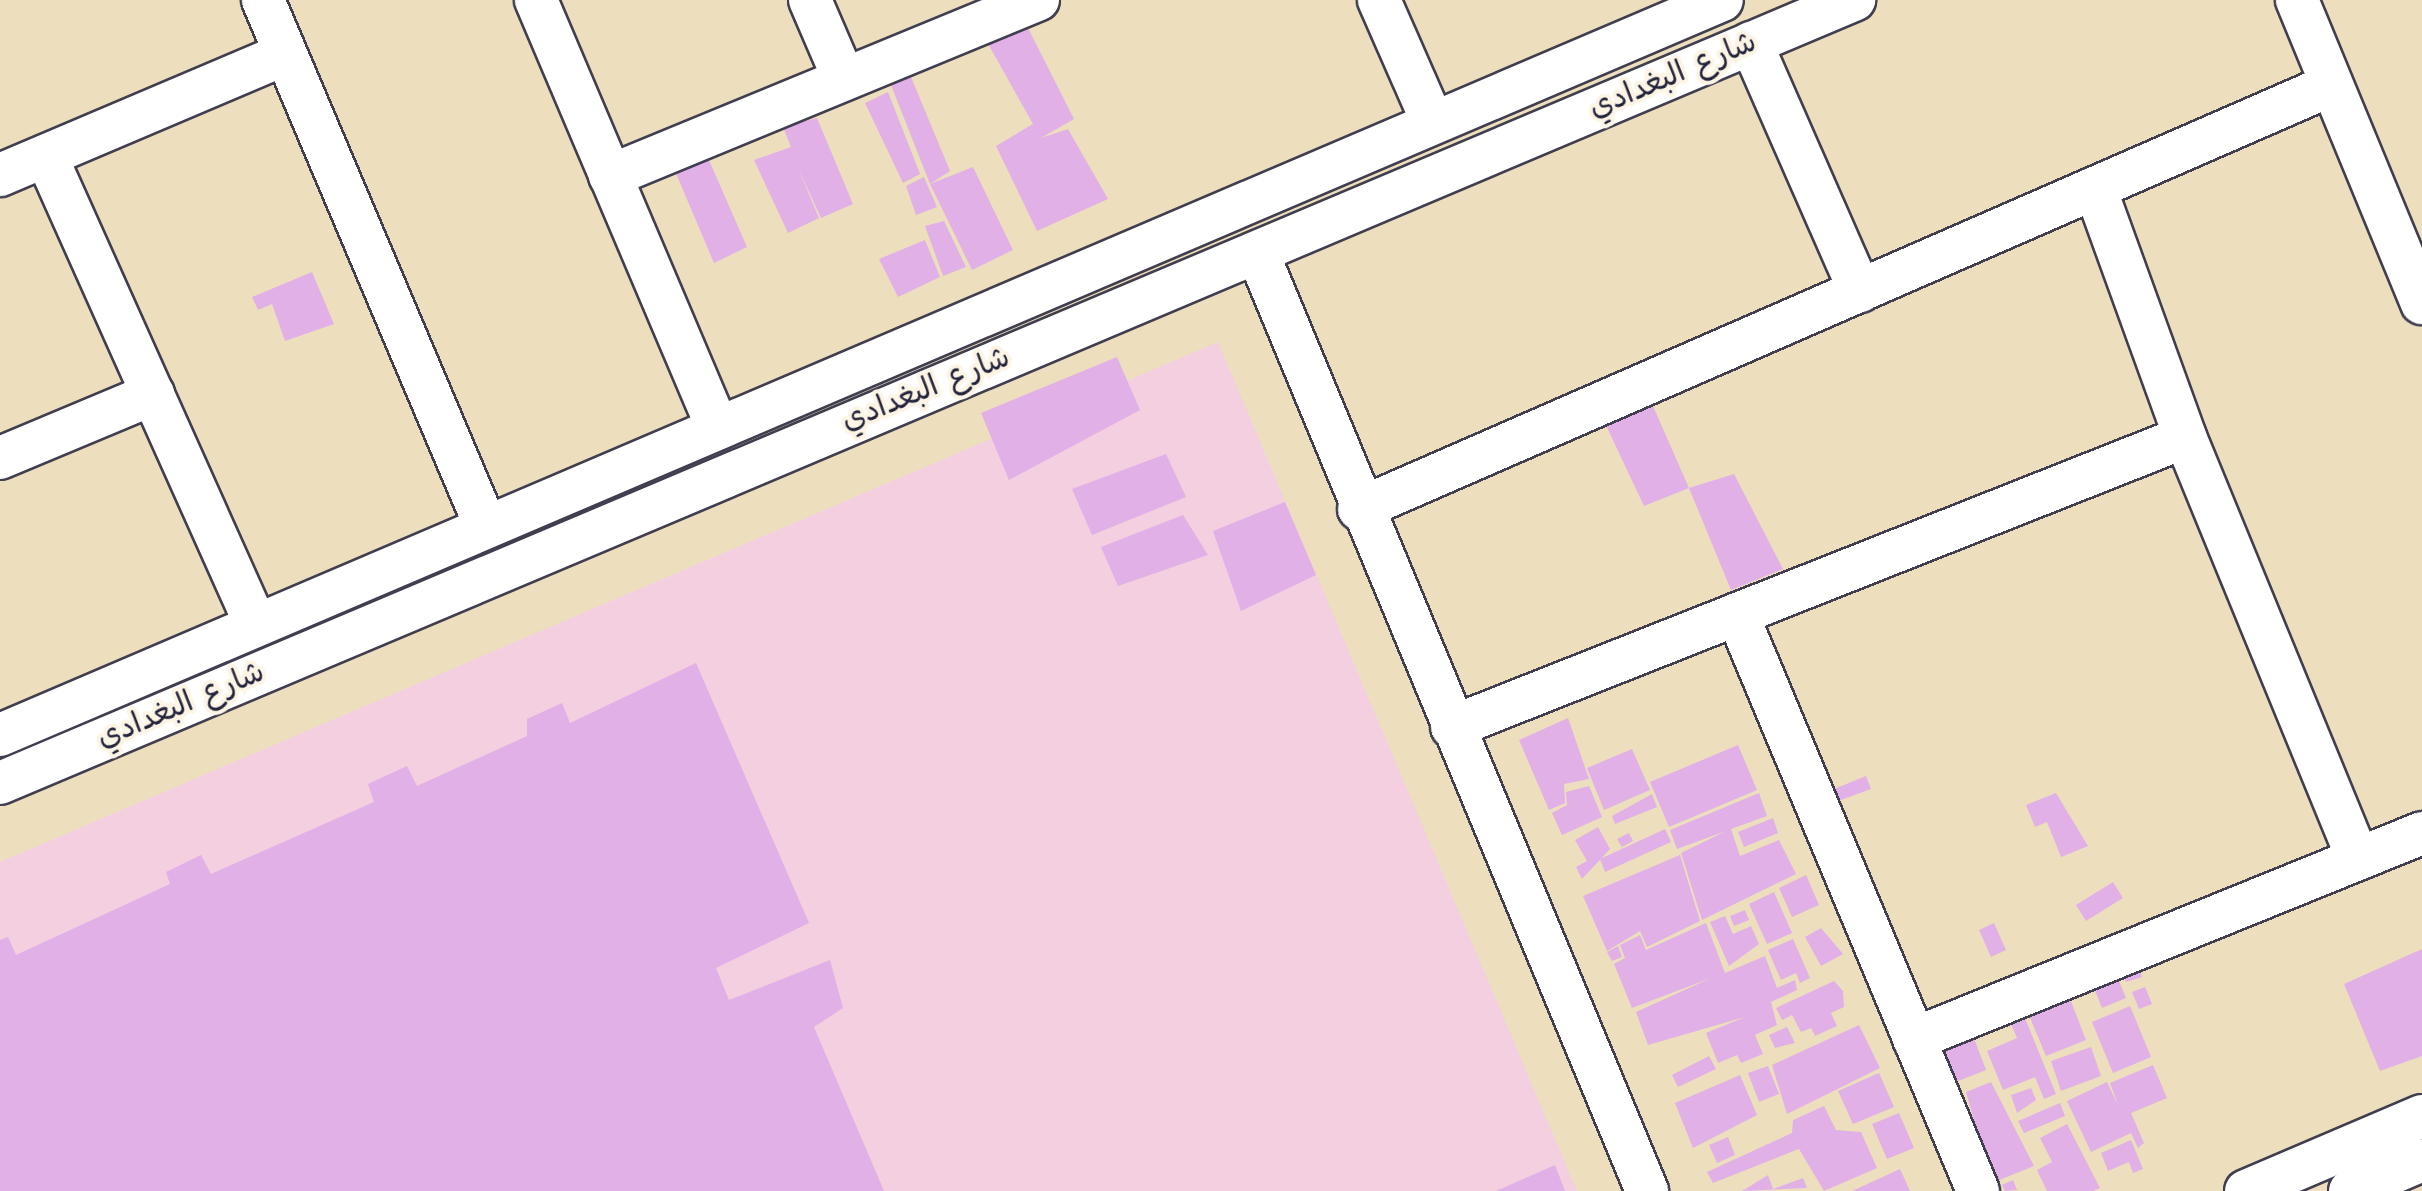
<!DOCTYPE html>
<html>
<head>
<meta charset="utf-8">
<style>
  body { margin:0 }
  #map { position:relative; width:2422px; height:1191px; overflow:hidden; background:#eddfbe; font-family:Kalam,"Playpen Sans Arabic",sans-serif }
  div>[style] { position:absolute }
  .built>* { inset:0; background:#f3cfe0 }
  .building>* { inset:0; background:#e0b0e6 }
  .roads { filter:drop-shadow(2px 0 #403e4f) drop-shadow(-2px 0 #403e4f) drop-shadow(0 2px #403e4f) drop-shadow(0 -2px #403e4f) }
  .minor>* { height:42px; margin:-21px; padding:0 21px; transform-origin:21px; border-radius:21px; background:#fff }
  span { translate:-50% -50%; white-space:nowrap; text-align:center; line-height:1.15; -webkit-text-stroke:8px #fcf5e5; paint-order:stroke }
  .street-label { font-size:30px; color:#22223b }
</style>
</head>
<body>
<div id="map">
  <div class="built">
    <i style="clip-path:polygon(1218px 342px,1577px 1191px,0 1191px,0 862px)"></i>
  </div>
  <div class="building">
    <i style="clip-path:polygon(1028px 28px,1074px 119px,1041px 138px,1068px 129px,1108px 199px,1037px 231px,996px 146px,1033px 124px,987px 42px)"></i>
    <i style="clip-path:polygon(911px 77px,950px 171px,930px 184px,891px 85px)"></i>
    <i style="clip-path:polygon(888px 92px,920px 174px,903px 183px,865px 103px)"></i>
    <i style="clip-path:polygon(817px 118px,853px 204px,821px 218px,798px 168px,819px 218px,788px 233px,754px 160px,791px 147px,783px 127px)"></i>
    <i style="clip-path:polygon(705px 151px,747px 247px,714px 263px,672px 164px)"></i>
    <i style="clip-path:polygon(973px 167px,1013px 250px,972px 270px,930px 184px)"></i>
    <i style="clip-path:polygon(924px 177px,937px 207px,916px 215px,906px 186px)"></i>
    <i style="clip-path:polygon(944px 221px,966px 267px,943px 276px,925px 226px)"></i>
    <i style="clip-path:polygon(925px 240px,940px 277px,898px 297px,879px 259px)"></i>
    <i style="clip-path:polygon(312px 272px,334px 324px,285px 341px,272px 304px,258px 310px,252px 297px)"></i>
    <i style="clip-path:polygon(1117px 357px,1140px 410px,1009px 480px,981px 413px)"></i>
    <i style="clip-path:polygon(1649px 397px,1689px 488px,1644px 506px,1603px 419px)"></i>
    <i style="clip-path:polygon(1166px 454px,1186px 497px,1092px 535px,1072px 489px)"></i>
    <i style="clip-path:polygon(1734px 474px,1783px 569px,1731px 590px,1689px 488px)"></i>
    <i style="clip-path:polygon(1285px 502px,1316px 575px,1241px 611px,1213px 531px)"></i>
    <i style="clip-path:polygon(1183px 515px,1208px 555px,1118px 586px,1101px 547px)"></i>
    <i style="clip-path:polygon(696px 663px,809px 923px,716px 968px,729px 1000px,830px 960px,843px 1008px,814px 1027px,884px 1191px,0 1191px,0 940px,8px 937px,16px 955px,170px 884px,166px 872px,201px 855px,211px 874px,374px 802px,368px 784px,407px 766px,417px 786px,527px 736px,527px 719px,562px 703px,570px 723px)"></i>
    <i style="clip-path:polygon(1568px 718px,1589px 779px,1564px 784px,1565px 803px,1549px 810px,1519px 740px)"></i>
    <i style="clip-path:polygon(1738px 745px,1757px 790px,1669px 827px,1650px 782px)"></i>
    <i style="clip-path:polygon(1632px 749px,1650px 790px,1604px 810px,1587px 768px)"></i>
    <i style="clip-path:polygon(1866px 776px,1871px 789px,1838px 801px,1834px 789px)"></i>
    <i style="clip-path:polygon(1589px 786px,1602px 817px,1562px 835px,1552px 813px,1567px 805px,1566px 792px)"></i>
    <i style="clip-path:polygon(1759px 793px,1767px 816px,1731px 829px,1740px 856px,1779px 840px,1796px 874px,1702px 920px,1681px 853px,1726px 831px,1677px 849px,1670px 830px)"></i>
    <i style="clip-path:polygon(2056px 793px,2088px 846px,2061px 857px,2047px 822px,2035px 827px,2026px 805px)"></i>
    <i style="clip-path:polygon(1652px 794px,1657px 807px,1615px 824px,1612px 816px)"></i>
    <i style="clip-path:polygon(1773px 818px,1778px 833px,1744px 847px,1738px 832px)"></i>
    <i style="clip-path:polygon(1598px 827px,1610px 849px,1582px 879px,1576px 867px,1587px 861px,1575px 840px)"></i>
    <i style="clip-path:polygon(1665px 829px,1671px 842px,1605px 872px,1600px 859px)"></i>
    <i style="clip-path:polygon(1629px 833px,1633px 841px,1622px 847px,1617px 839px)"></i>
    <i style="clip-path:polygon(1680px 855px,1700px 921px,1647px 947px,1640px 931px,1607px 951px,1583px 896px)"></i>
    <i style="clip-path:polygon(1806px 875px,1819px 905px,1792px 917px,1779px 888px)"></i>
    <i style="clip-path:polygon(2113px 882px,2123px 898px,2086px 921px,2076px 905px)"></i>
    <i style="clip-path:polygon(1774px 892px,1792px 933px,1767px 944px,1749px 904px)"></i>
    <i style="clip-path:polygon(1745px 910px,1749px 920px,1734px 926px,1730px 916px)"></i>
    <i style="clip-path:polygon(1725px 916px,1733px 934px,1751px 926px,1759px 944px,1729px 966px,1710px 922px)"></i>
    <i style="clip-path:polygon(1706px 923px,1725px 973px,1765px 956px,1777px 988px,1795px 980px,1797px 990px,1771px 1002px,1777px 1025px,1755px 1035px,1763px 1054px,1741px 1063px,1737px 1055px,1718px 1063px,1706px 1033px,1745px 1017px,1648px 1045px,1636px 1012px,1711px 978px,1632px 1008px,1614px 964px,1625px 958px,1620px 945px,1640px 935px,1646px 950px)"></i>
    <i style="clip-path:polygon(1994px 923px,2006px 950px,1991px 957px,1979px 930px)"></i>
    <i style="clip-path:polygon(1821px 928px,1843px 954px,1821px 966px,1805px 937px)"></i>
    <i style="clip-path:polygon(1793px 939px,1810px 978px,1800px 983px,1796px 973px,1781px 980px,1768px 950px)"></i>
    <i style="clip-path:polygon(1618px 946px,1622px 957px,1612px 961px,1607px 952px)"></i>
    <i style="clip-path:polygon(2422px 949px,2422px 1056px,2380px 1071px,2344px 984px)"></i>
    <i style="clip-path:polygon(2137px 963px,2142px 977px,2126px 982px,2122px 969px)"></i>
    <i style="clip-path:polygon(2112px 964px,2126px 998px,2102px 1008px,2088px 973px)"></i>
    <i style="clip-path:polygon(1834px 981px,1843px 991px,1844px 1007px,1831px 1013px,1837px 1026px,1815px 1036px,1811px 1028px,1801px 1032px,1792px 1015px,1782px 1020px,1776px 1008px)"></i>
    <i style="clip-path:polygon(2145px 987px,2152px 1004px,2139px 1009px,2132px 992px)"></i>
    <i style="clip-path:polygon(2067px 991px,2086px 1040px,2046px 1056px,2026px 1008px)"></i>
    <i style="clip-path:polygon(2130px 1006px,2151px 1057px,2113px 1073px,2092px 1022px)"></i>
    <i style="clip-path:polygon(2022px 1011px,2056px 1094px,2044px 1099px,2035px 1077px,2003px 1090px,1987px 1051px,2017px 1038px,2008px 1017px)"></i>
    <i style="clip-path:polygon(1859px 1025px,1880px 1068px,1787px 1114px,1772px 1065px)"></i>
    <i style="clip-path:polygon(1787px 1027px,1795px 1043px,1775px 1048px,1769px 1035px)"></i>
    <i style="clip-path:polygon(1972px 1033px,1986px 1070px,1943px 1087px,1928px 1050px)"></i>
    <i style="clip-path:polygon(2091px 1047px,2101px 1076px,2061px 1091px,2051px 1061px)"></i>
    <i style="clip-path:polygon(1709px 1056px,1716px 1069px,1678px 1087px,1672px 1075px)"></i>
    <i style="clip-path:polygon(2153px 1065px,2167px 1098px,2131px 1113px,2144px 1143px,2138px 1148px,2131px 1133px,2091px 1152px,2067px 1101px,2107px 1082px,2118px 1105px,2110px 1083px)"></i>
    <i style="clip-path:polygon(1768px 1066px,1779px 1094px,1759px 1102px,1748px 1073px)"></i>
    <i style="clip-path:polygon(1879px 1073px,1894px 1107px,1853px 1124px,1838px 1091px)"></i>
    <i style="clip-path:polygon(1740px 1075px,1757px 1115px,1693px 1148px,1675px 1103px)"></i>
    <i style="clip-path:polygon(1991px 1082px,2034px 1166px,1992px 1183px,1966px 1092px)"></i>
    <i style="clip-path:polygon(2031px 1088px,2036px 1100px,2017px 1113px,2011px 1095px)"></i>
    <i style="clip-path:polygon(2060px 1103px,2065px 1116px,2024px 1133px,2018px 1121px)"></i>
    <i style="clip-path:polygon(1824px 1106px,1836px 1130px,1861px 1132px,1877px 1168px,1824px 1191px,1799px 1149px,1713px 1183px,1707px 1172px,1792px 1133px,1793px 1120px)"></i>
    <i style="clip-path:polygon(1899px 1113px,1914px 1148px,1887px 1159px,1872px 1124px)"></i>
    <i style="clip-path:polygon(2067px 1124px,2100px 1188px,2093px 1191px,2047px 1191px,2037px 1170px,2052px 1162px,2040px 1138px)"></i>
    <i style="clip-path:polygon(1728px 1137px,1735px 1155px,1717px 1163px,1709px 1145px)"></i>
    <i style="clip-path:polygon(2131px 1140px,2143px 1169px,2133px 1173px,2129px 1162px,2108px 1171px,2101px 1153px)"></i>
    <i style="clip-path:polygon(1555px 1165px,1565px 1191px,1496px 1191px)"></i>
    <i style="clip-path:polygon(1900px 1169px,1910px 1191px,1852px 1191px)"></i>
    <i style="clip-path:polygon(1768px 1175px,1773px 1189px,1803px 1178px,1807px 1188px,1742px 1191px)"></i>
    <i style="clip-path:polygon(2013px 1180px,2017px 1190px,2005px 1191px,2002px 1185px)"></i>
  </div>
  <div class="roads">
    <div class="minor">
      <i style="left:263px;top:0;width:572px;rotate:67.06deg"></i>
      <i style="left:536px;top:0;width:465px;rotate:67deg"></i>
      <i style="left:810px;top:0;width:86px;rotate:66.7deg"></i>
      <i style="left:1379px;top:0;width:134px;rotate:66.3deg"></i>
      <i style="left:2297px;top:0;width:328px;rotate:67.6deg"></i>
      <i style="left:1751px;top:43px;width:271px;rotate:66.3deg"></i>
      <i style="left:46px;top:156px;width:514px;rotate:65.88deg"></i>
      <i style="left:0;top:175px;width:310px;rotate:-23deg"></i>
      <i style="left:610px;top:176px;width:463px;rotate:-22.4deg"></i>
      <i style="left:2095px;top:188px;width:265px;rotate:70.1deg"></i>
      <i style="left:2185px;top:437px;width:456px;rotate:67.7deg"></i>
      <i style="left:1258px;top:254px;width:1015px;rotate:67.45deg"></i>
      <i style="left:0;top:458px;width:166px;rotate:-22.7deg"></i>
      <i style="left:1359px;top:509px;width:1060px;rotate:-23.57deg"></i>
      <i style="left:1737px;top:614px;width:625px;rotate:67.33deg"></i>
      <i style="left:1452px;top:727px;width:788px;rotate:-21.59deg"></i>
      <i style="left:0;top:735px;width:1872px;rotate:-23.11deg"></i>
      <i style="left:0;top:783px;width:2013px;rotate:-22.9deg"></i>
      <i style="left:1914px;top:1039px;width:548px;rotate:-22.07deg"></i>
      <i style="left:2246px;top:1191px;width:191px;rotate:-23.1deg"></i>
      <i style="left:2350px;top:1191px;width:78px;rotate:-23.3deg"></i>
    </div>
  </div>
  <div class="street-label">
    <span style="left:1673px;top:76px;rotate:-23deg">شارع البغدادي</span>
    <span style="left:926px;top:390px;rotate:-22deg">شارع البغدادي</span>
    <span style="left:181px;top:706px;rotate:-23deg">شارع البغدادي</span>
  </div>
</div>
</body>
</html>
